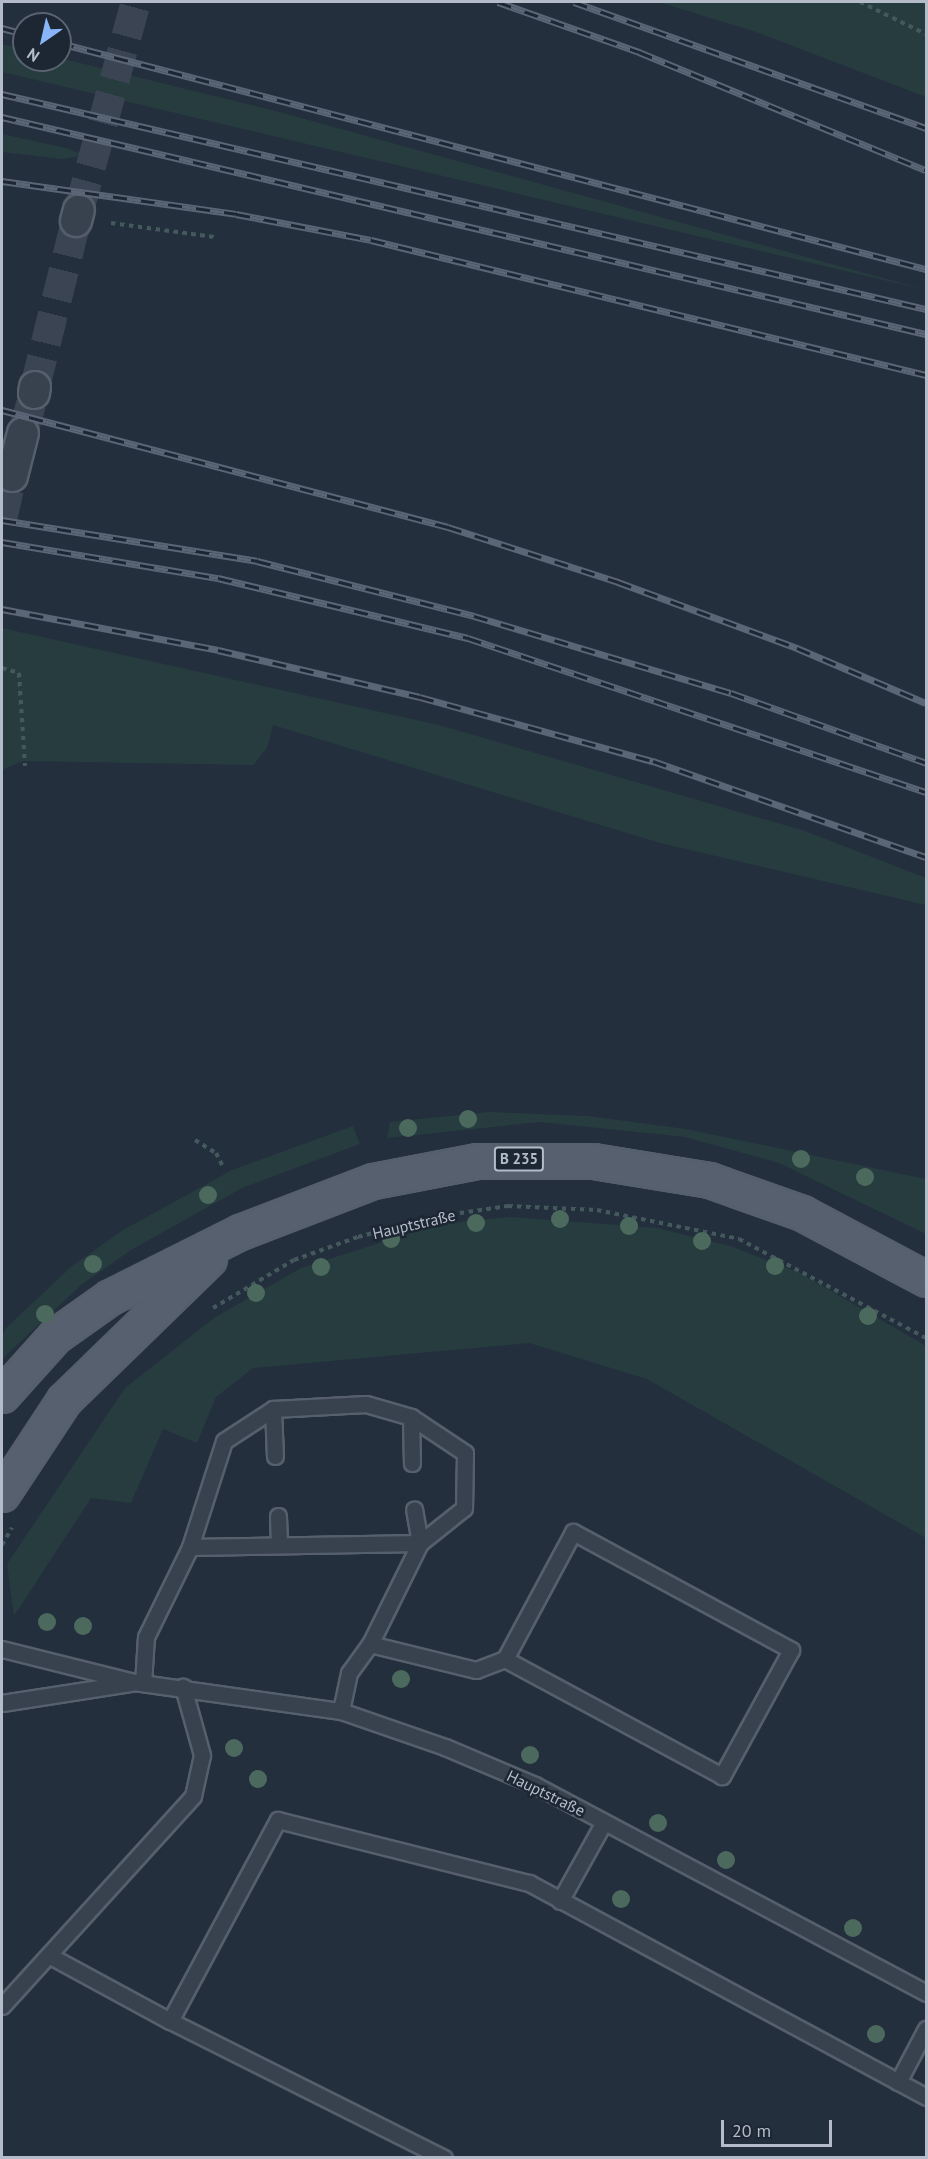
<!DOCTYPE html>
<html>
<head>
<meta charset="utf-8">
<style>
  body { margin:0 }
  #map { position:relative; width:928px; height:2159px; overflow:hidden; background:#242f3e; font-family:"PT Sans",sans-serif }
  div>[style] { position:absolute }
  .green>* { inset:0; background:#263c3f }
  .street-tunnel>* { height:30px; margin-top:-15px; transform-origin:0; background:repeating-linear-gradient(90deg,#3a4453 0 30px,transparent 0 45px) }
  .path>* { height:4px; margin-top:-2px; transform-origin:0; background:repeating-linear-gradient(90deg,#44595c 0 4.5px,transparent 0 9px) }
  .roads { filter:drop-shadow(2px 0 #565f6c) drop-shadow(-2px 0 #565f6c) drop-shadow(0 2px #565f6c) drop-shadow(0 -2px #565f6c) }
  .lane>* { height:15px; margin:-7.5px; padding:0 7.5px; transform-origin:7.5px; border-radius:7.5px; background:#38414e }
  .street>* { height:30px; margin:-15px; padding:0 15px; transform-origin:15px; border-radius:15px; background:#38414e }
  .primary>* { height:33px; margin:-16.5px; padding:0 16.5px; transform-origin:16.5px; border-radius:16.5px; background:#56606e }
  .rail>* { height:7px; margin-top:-3.5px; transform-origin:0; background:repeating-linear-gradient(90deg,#1d2633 0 14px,#5a6575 0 28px); box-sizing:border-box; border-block:2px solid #5a6575 }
  .trees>* { width:18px; height:18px; margin:-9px; border-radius:50%; background:#4b6a5d }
  span { translate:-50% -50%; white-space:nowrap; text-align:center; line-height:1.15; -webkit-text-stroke:5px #1d2633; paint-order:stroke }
  .shield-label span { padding:2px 4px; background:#1d2633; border:2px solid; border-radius:4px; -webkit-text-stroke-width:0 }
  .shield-label { font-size:15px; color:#b4bcc9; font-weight:700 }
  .street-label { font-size:16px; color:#b4bcc9 }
  .frame { position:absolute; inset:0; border:3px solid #b4bcc9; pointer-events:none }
  .north { position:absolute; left:12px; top:12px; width:60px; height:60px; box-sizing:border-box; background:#1d2633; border:2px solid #59626f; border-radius:50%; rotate:214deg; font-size:16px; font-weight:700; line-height:24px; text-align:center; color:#b4bcc9 }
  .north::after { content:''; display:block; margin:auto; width:21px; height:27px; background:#8ab4f8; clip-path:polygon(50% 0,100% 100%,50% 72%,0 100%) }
  .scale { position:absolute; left:721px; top:2120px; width:111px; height:27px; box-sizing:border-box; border:3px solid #b4bcc9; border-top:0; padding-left:8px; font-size:18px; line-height:21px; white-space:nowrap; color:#b4bcc9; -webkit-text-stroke:4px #1d2633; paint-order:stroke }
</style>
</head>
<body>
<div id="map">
  <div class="green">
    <i style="clip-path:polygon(659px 2px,926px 2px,926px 97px,759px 33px)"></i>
    <i style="clip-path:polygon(2px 44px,24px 49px,24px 60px,60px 58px,283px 113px,926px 290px,2px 72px)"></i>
    <i style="clip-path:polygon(2px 134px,66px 148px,85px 155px,63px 159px,2px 152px)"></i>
    <i style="clip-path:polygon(2px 628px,439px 725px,805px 831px,926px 878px,926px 905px,660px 843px,273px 725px,267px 748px,253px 765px,23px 761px,2px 770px)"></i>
    <i style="clip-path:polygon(489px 1112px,588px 1116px,686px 1129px,926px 1179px,926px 1234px,779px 1163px,685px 1137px,540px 1122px,387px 1138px,390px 1122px)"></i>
    <i style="clip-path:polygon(353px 1126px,360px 1144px,242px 1188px,131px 1250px,81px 1285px,2px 1359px,2px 1335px,7px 1327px,72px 1266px,123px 1230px,232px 1170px)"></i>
    <i style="clip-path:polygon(510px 1217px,657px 1228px,730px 1246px,800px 1273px,926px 1346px,926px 1538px,647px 1379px,529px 1343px,253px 1368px,216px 1397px,197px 1443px,163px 1429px,131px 1503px,91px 1498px,14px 1616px,7px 1564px,125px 1388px,214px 1318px,301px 1268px,439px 1224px)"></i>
  </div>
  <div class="street-tunnel">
    <i style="left:79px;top:210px;width:216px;rotate:-74.7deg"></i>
    <i style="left:35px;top:387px;width:171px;rotate:-76.1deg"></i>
    <i style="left:23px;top:433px;width:41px;rotate:-74.6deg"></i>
    <i style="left:2px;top:519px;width:44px;rotate:-76.9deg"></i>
  </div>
  <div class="path">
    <i style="left:860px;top:2px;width:73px;rotate:25.9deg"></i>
    <i style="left:111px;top:223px;width:104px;rotate:7.7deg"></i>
    <i style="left:2px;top:668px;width:18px;rotate:16deg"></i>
    <i style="left:19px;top:673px;width:93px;rotate:86.3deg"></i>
    <i style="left:195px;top:1140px;width:25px;rotate:32deg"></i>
    <i style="left:216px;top:1153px;width:16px;rotate:63deg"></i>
    <i style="left:213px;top:1308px;width:94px;rotate:-30.7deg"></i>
    <i style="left:294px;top:1260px;width:68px;rotate:-19.8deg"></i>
    <i style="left:358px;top:1237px;width:78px;rotate:-14.9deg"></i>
    <i style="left:433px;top:1217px;width:76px;rotate:-8.3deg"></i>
    <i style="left:508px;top:1206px;width:89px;rotate:2.6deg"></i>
    <i style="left:597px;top:1210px;width:145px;rotate:11.5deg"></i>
    <i style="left:739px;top:1239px;width:212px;rotate:27.9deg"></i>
    <i style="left:2px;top:1545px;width:20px;rotate:-60deg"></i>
  </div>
  <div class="roads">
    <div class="lane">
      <i style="left:273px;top:1409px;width:47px;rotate:87.6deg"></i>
      <i style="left:411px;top:1417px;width:46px;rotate:88.8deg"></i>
      <i style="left:278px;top:1516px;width:28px;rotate:88deg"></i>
      <i style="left:573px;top:1532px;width:248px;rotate:28.4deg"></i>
      <i style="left:791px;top:1650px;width:144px;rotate:118.7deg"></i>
      <i style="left:722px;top:1776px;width:247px;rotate:-151.7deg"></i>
      <i style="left:505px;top:1659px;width:144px;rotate:-61.8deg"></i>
      <i style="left:190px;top:1547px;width:230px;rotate:-1deg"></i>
      <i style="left:420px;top:1543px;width:34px;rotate:-100deg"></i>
      <i style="left:370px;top:1644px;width:109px;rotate:13.8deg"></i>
      <i style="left:476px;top:1670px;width:31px;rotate:-21deg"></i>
      <i style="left:2px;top:1649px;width:136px;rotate:14deg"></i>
      <i style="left:134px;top:1682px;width:209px;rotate:8deg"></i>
      <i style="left:341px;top:1711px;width:110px;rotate:19.1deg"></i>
      <i style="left:445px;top:1747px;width:98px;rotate:22.9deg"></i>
      <i style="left:535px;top:1785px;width:443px;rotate:28deg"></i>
      <i style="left:143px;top:1683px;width:46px;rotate:-86.3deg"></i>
      <i style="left:146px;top:1637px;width:100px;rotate:-63.9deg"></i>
      <i style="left:190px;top:1547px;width:111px;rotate:-72.2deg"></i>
      <i style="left:224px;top:1441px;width:59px;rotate:-33.1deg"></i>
      <i style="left:273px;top:1409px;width:93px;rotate:-3.1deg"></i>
      <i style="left:366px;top:1404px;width:47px;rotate:16.1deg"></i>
      <i style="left:411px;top:1417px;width:65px;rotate:33.7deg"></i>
      <i style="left:465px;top:1453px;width:55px;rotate:91deg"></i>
      <i style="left:464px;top:1508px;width:56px;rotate:141.5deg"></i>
      <i style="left:420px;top:1543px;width:113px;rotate:116.3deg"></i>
      <i style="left:370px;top:1644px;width:36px;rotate:126deg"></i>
      <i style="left:349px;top:1673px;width:39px;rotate:102deg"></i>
      <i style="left:2px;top:1703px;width:131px;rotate:-8.8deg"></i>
      <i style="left:560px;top:1901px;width:90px;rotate:-60.9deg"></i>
      <i style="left:52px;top:1957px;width:134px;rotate:28.5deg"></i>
      <i style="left:2px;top:2006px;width:284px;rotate:-47.7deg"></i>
      <i style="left:193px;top:1796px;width:42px;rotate:-77.6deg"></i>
      <i style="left:202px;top:1755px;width:71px;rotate:-105.6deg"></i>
      <i style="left:898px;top:2082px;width:60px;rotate:-62.2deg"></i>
      <i style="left:444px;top:2158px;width:306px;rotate:-153.4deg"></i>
      <i style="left:170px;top:2021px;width:228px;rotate:-61.8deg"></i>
      <i style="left:278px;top:1820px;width:259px;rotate:14.1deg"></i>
      <i style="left:529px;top:1883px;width:451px;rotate:28.3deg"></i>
    </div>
    <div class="street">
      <i style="left:76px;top:221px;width:11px;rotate:-75deg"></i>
      <i style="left:34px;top:393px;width:6px;rotate:-81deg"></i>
      <i style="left:12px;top:476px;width:44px;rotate:-75.7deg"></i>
    </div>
    <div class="primary">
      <i style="left:2px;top:1395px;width:79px;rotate:-48.1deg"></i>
      <i style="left:55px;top:1336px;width:67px;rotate:-35.3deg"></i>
      <i style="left:110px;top:1297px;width:145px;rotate:-26.6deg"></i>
      <i style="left:240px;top:1232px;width:142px;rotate:-21deg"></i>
      <i style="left:373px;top:1181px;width:106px;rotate:-10.9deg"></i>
      <i style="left:477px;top:1161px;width:116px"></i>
      <i style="left:593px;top:1161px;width:118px;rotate:9.3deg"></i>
      <i style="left:709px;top:1180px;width:99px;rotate:19.5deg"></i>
      <i style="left:802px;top:1213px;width:140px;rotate:28deg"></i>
      <i style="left:2px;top:1494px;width:113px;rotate:-56.6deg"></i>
      <i style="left:64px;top:1400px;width:202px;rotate:-44.2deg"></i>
    </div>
  </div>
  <div class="rail">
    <i style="left:498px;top:2px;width:150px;rotate:19.5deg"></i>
    <i style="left:639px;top:52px;width:310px;rotate:22.4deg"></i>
    <i style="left:574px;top:2px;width:374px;rotate:19.7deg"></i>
    <i style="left:2px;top:28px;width:23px;rotate:15deg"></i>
    <i style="left:60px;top:43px;width:895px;rotate:14.63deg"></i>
    <i style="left:2px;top:94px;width:949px;rotate:13.1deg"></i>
    <i style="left:2px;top:117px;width:949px;rotate:13.22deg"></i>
    <i style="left:2px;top:181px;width:236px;rotate:8deg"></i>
    <i style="left:236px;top:214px;width:137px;rotate:10.9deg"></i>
    <i style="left:371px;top:240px;width:571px;rotate:13.67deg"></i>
    <i style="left:2px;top:410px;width:461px;rotate:14.7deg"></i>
    <i style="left:448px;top:527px;width:179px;rotate:17.9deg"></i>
    <i style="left:618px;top:582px;width:191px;rotate:20.2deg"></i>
    <i style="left:797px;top:648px;width:140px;rotate:23.1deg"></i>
    <i style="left:2px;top:520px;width:258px;rotate:9.1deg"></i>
    <i style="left:257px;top:561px;width:224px;rotate:14.2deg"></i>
    <i style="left:474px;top:616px;width:268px;rotate:16.7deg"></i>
    <i style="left:731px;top:693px;width:207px;rotate:19.7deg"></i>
    <i style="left:2px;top:542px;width:219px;rotate:9.5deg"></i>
    <i style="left:218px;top:578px;width:257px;rotate:13.5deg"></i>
    <i style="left:468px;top:638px;width:483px;rotate:18.6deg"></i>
    <i style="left:2px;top:609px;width:220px;rotate:10.7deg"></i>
    <i style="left:218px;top:650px;width:207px;rotate:13.1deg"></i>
    <i style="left:420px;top:697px;width:242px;rotate:15.4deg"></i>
    <i style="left:653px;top:761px;width:289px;rotate:19.4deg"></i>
  </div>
  <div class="trees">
    <i style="left:468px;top:1119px"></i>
    <i style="left:408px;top:1128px"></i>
    <i style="left:801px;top:1159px"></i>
    <i style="left:865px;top:1177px"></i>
    <i style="left:208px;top:1195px"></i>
    <i style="left:560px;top:1219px"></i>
    <i style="left:476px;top:1223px"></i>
    <i style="left:629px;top:1226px"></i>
    <i style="left:391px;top:1239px"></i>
    <i style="left:702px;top:1241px"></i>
    <i style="left:93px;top:1264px"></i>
    <i style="left:775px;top:1266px"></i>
    <i style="left:321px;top:1267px"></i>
    <i style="left:256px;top:1293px"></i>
    <i style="left:45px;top:1314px"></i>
    <i style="left:868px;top:1316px"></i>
    <i style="left:47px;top:1622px"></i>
    <i style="left:83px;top:1626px"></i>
    <i style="left:401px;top:1679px"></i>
    <i style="left:234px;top:1748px"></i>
    <i style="left:530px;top:1755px"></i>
    <i style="left:258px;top:1779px"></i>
    <i style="left:658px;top:1823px"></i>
    <i style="left:726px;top:1860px"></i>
    <i style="left:621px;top:1899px"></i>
    <i style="left:853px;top:1928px"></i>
    <i style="left:876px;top:2034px"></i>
  </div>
  <div class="shield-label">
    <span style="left:519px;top:1159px">B 235</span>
  </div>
  <div class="street-label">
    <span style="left:414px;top:1224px;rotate:-13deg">Hauptstraße</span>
    <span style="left:546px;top:1793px;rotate:26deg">Hauptstraße</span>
  </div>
  <div class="frame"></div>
  <div class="north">N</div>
  <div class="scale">20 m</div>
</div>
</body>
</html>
